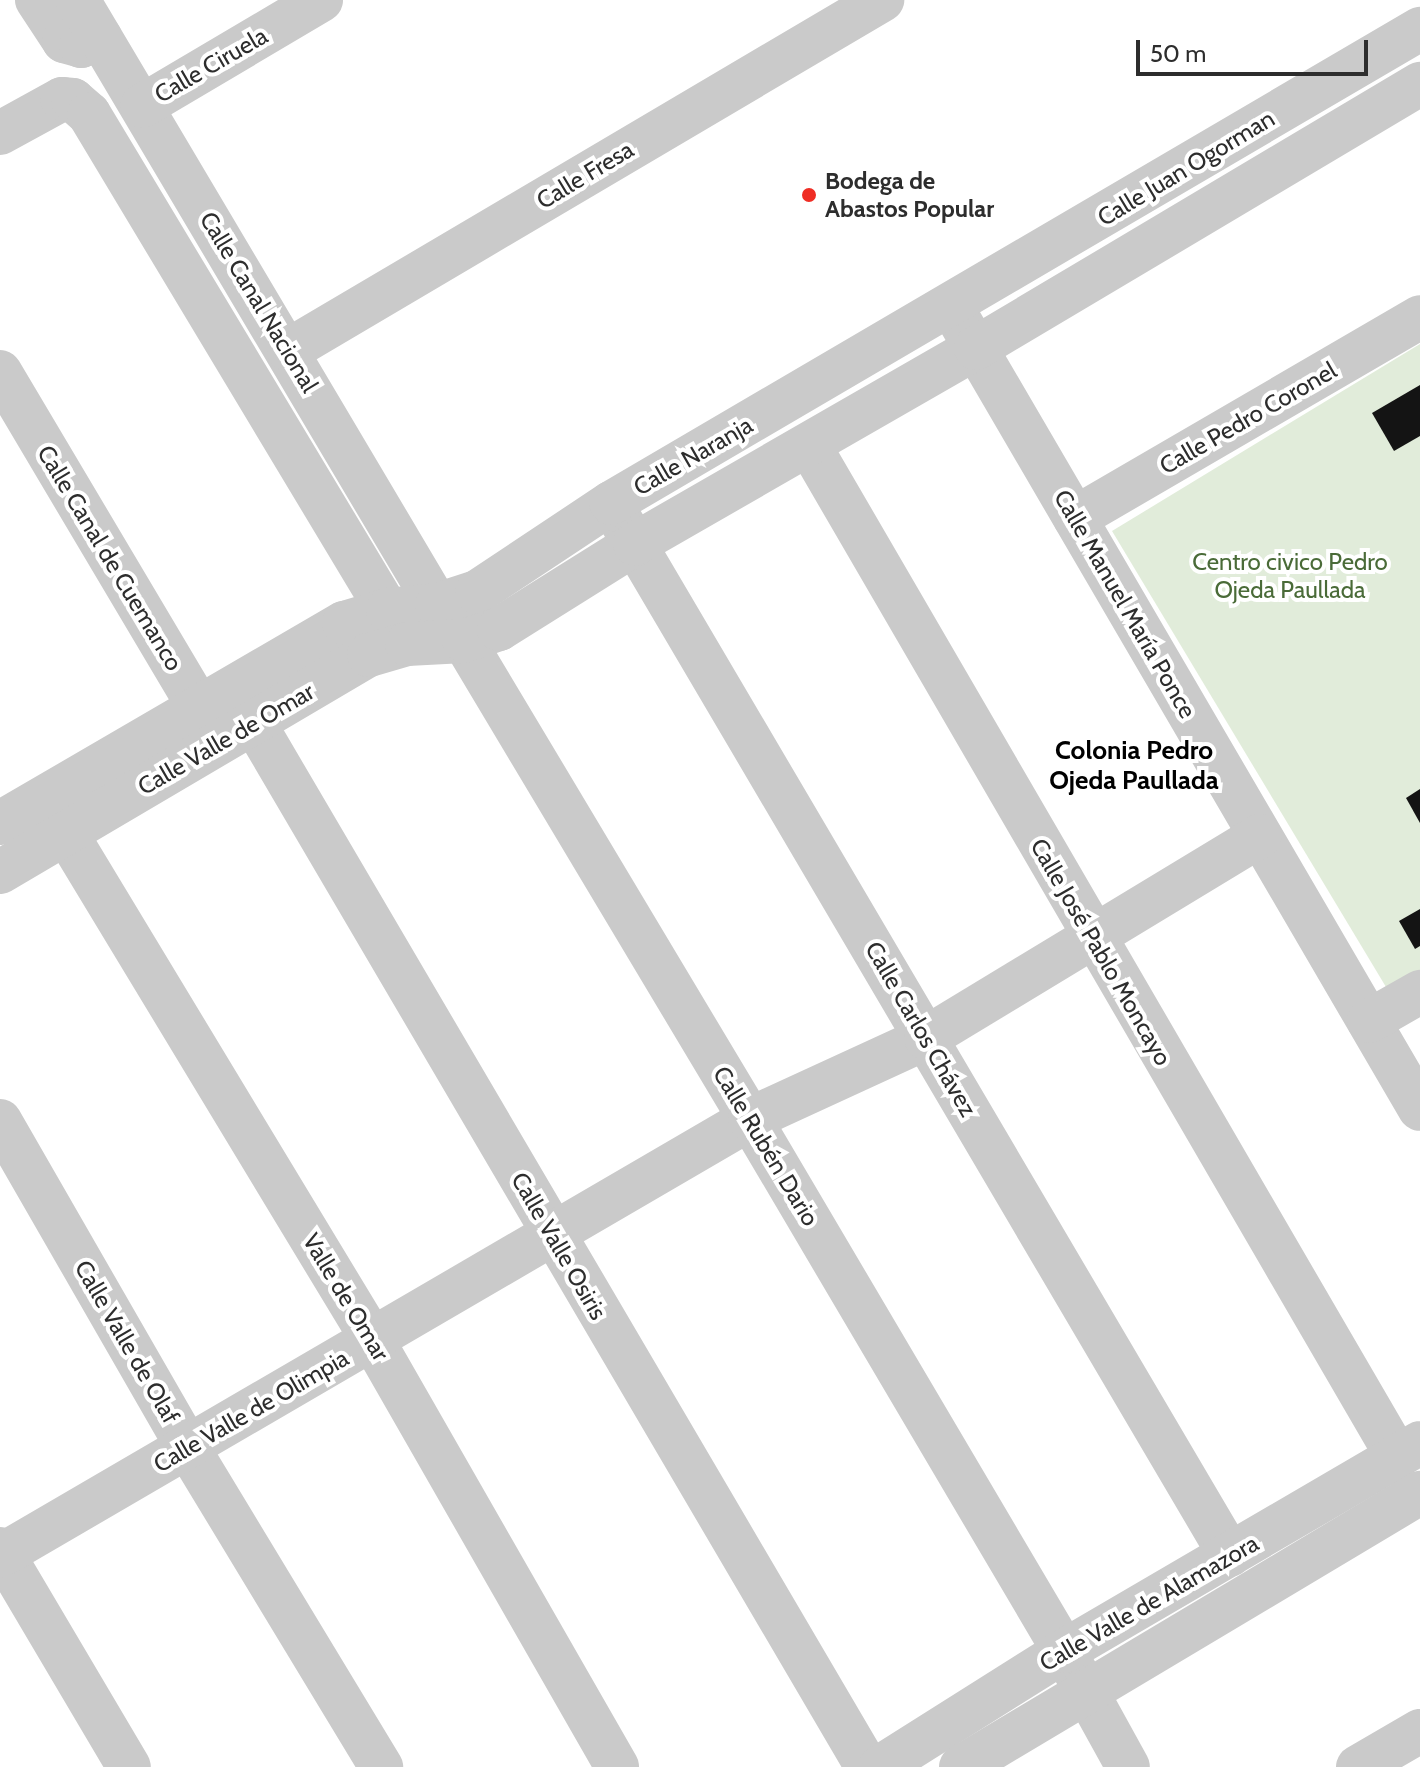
<!DOCTYPE html>
<html>
<head>
<meta charset="utf-8">
<style>
  body { margin:0 }
  #map { position:relative; width:1420px; height:1767px; overflow:hidden; background:#fff; font-family:Cabin,sans-serif }
  div>[style] { position:absolute }
  .green>* { inset:0; background:#e1ecda }
  .building>* { inset:0; background:#141414 }
  .minor>* { height:44px; margin:-22px; padding:0 22px; transform-origin:22px; border-radius:22px; background:#cacaca }
  .dots>* { width:22px; height:22px; translate:-50% -50%; box-sizing:border-box; border:4px solid #fff; border-radius:50% }
  span { translate:-50% -50%; white-space:nowrap; text-align:center; line-height:1.15; -webkit-text-stroke:8px #fff; paint-order:stroke }
  .street-label { font-size:24px; color:#2d2d2d }
  .poi-label { font-size:24px; color:#2d2d2d; font-weight:700 }
  .left { translate:0 -50%; text-align:left }
  .park-label { font-size:24px; color:#4a6b38 }
  .neighbourhood-label { font-size:26px; color:#000; font-weight:700 }
  .scale { position:absolute; left:1136px; top:40px; width:232px; height:36px; box-sizing:border-box; border:4px solid #2d2d2d; border-top:0; padding-left:10px; font-size:24px; line-height:28px; white-space:nowrap; color:#2d2d2d; -webkit-text-stroke:6px #fff; paint-order:stroke }
</style>
</head>
<body>
<div id="map">
  <div class="green">
    <i style="clip-path:polygon(1420px 344px,1420px 972px,1389px 992px,1112px 531px)"></i>
  </div>
  <div class="building">
    <i style="clip-path:polygon(1420px 385px,1420px 436px,1394px 451px,1372px 413px)"></i>
    <i style="clip-path:polygon(1420px 789px,1420px 823px,1406px 798px)"></i>
    <i style="clip-path:polygon(1420px 909px,1420px 946px,1415px 949px,1399px 921px)"></i>
  </div>
  <div class="minor">
    <i style="left:37px;top:0;width:49px;rotate:56.6deg"></i>
    <i style="left:64px;top:41px;width:18px;rotate:16deg"></i>
    <i style="left:81px;top:46px;width:21px;rotate:-25deg"></i>
    <i style="left:78px;top:0;width:703px;rotate:59.32deg"></i>
    <i style="left:437px;top:605px;width:45px;rotate:53.1deg"></i>
    <i style="left:464px;top:641px;width:557px;rotate:59.11deg"></i>
    <i style="left:750px;top:1119px;width:618px;rotate:59.45deg"></i>
    <i style="left:1064px;top:1651px;width:132px;rotate:61.1deg"></i>
    <i style="left:142px;top:106px;width:208px;rotate:-30.6deg"></i>
    <i style="left:0;top:133px;width:71px;rotate:-28.7deg"></i>
    <i style="left:62px;top:99px;width:11px;rotate:5deg"></i>
    <i style="left:73px;top:100px;width:21px;rotate:41deg"></i>
    <i style="left:89px;top:114px;width:606px;rotate:58.99deg"></i>
    <i style="left:961px;top:323px;width:910px;rotate:59.72deg"></i>
    <i style="left:289px;top:350px;width:689px;rotate:-30.55deg"></i>
    <i style="left:0;top:372px;width:417px;rotate:59.3deg"></i>
    <i style="left:809px;top:445px;width:1170px;rotate:59.82deg"></i>
    <i style="left:1075px;top:518px;width:399px;rotate:-30.2deg"></i>
    <i style="left:620px;top:519px;width:1202px;rotate:59.51deg"></i>
    <i style="left:254px;top:723px;width:1211px;rotate:59.58deg"></i>
    <i style="left:0;top:823px;width:398px;rotate:-30.2deg"></i>
    <i style="left:344px;top:623px;width:46px;rotate:-16.5deg"></i>
    <i style="left:388px;top:610px;width:49px;rotate:-5.8deg"></i>
    <i style="left:437px;top:605px;width:42px;rotate:-18deg"></i>
    <i style="left:477px;top:592px;width:161px;rotate:-33.6deg"></i>
    <i style="left:611px;top:503px;width:938px;rotate:-30.37deg"></i>
    <i style="left:66px;top:833px;width:591px;rotate:58.84deg"></i>
    <i style="left:372px;top:1339px;width:493px;rotate:60.2deg"></i>
    <i style="left:0;top:872px;width:428px;rotate:-30.5deg"></i>
    <i style="left:369px;top:655px;width:40px;rotate:-16deg"></i>
    <i style="left:407px;top:644px;width:57px;rotate:-3deg"></i>
    <i style="left:464px;top:641px;width:37px;rotate:-19deg"></i>
    <i style="left:499px;top:629px;width:160px;rotate:-32deg"></i>
    <i style="left:635px;top:544px;width:393px;rotate:-29.9deg"></i>
    <i style="left:976px;top:348px;width:517px;rotate:-30.74deg"></i>
    <i style="left:1369px;top:1021px;width:59px;rotate:-29.6deg"></i>
    <i style="left:0;top:1121px;width:377px;rotate:60.1deg"></i>
    <i style="left:188px;top:1448px;width:373px;rotate:58.8deg"></i>
    <i style="left:0;top:1549px;width:253px;rotate:59.4deg"></i>
    <i style="left:0;top:1556px;width:868px;rotate:-30.23deg"></i>
    <i style="left:750px;top:1119px;width:194px;rotate:-24.7deg"></i>
    <i style="left:926px;top:1038px;width:390px;rotate:-31.2deg"></i>
    <i style="left:880px;top:1767px;width:218px;rotate:-32.2deg"></i>
    <i style="left:1064px;top:1651px;width:412px;rotate:-30.3deg"></i>
    <i style="left:961px;top:1767px;width:535px;rotate:-30.84deg"></i>
    <i style="left:1358px;top:1767px;width:72px;rotate:-30.1deg"></i>
  </div>
  <div class="dots">
    <i style="left:809px;top:195px;background:#ef2d24"></i>
  </div>
  <div class="street-label">
    <span style="left:211px;top:65px;rotate:-30deg">Calle Ciruela</span>
    <span style="left:1186px;top:168px;rotate:-31deg">Calle Juan Ogorman</span>
    <span style="left:585px;top:175px;rotate:-31deg">Calle Fresa</span>
    <span style="left:259px;top:302px;rotate:59deg">Calle Canal Nacional</span>
    <span style="left:1248px;top:418px;rotate:-30deg">Calle Pedro Coronel</span>
    <span style="left:693px;top:456px;rotate:-30deg">Calle Naranja</span>
    <span style="left:110px;top:558px;rotate:59deg">Calle Canal de Cuemanco</span>
    <span style="left:1125px;top:604px;rotate:60deg">Calle Manuel María Ponce</span>
    <span style="left:226px;top:739px;rotate:-30deg">Calle Valle de Omar</span>
    <span style="left:1101px;top:952px;rotate:60deg">Calle José Pablo Moncayo</span>
    <span style="left:921px;top:1029px;rotate:60deg">Calle Carlos Chávez</span>
    <span style="left:766px;top:1146px;rotate:59deg">Calle Rubén Dario</span>
    <span style="left:559px;top:1246px;rotate:60deg">Calle Valle Osiris</span>
    <span style="left:346px;top:1297px;rotate:59deg">Valle de Omar</span>
    <span style="left:127px;top:1342px;rotate:60deg">Calle Valle de Olaf</span>
    <span style="left:251px;top:1411px;rotate:-30deg">Calle Valle de Olimpia</span>
    <span style="left:1149px;top:1603px;rotate:-30deg">Calle Valle de Alamazora</span>
  </div>
  <div class="poi-label">
    <span class="left" style="left:825px;top:195px">Bodega de<br>Abastos Popular</span>
  </div>
  <div class="park-label">
    <span style="left:1290px;top:576px">Centro civico Pedro<br>Ojeda Paullada</span>
  </div>
  <div class="neighbourhood-label">
    <span style="left:1134px;top:766px">Colonia Pedro<br>Ojeda Paullada</span>
  </div>
  <div class="scale">50 m</div>
</div>
</body>
</html>
